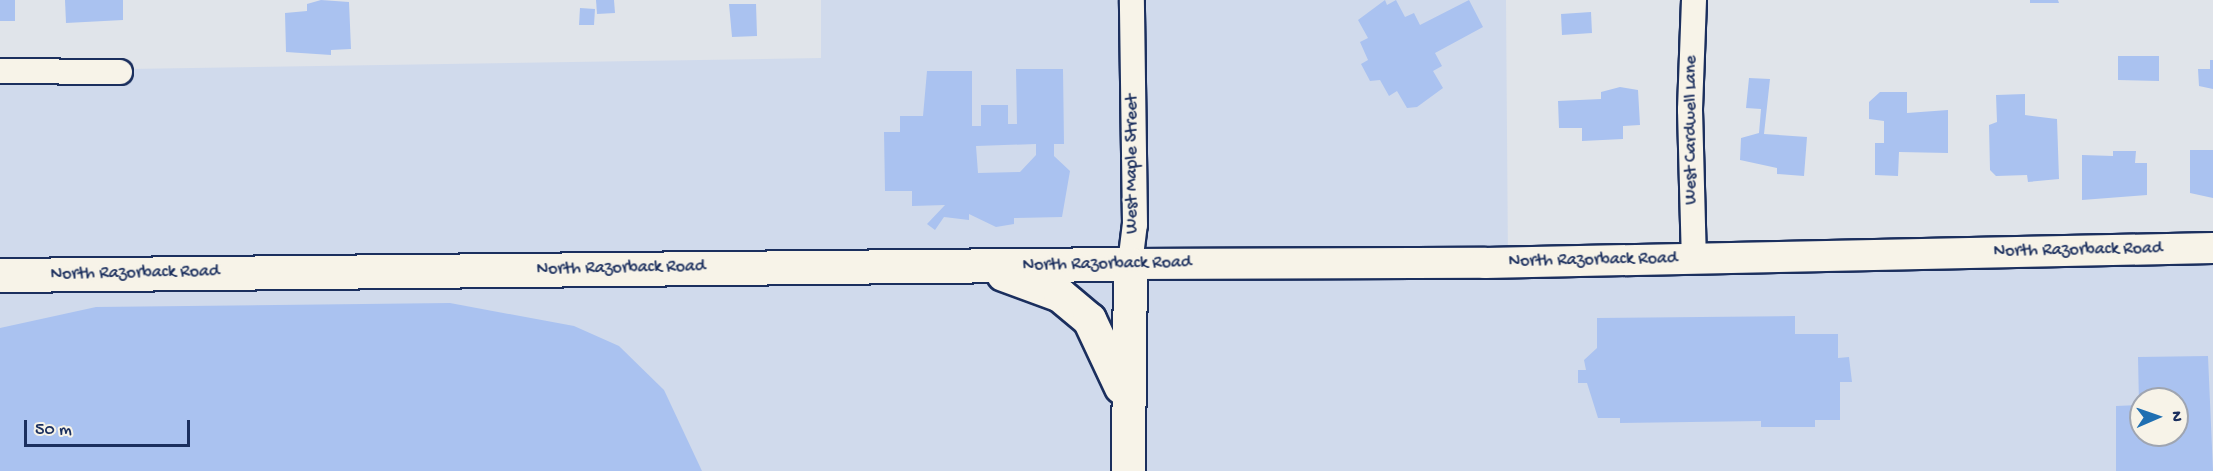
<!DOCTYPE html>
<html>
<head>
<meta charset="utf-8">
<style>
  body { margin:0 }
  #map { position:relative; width:2213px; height:471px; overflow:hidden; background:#e0e4ea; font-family:"Gochi Hand",sans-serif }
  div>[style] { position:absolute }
  .built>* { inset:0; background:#d0daec }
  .building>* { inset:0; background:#aac2f0 }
  .roads { filter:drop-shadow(2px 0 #1b2f5e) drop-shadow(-2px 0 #1b2f5e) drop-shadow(0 2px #1b2f5e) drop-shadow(0 -2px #1b2f5e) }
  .minor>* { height:24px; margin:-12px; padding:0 12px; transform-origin:12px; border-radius:12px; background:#f7f3e8 }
  .tertiary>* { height:30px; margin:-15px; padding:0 15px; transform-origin:15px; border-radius:15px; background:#f7f3e8 }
  .secondary>* { height:33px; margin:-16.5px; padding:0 16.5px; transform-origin:16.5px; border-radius:16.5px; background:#f7f3e8 }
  span { translate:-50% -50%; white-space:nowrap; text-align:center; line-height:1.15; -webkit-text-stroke:4.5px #f7f3e8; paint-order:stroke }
  .street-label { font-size:18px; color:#1b2f5e }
  .north { position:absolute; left:2129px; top:387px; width:60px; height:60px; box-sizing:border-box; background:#f7f3e8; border:2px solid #9fa5b1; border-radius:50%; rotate:88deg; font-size:16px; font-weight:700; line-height:24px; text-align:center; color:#1b2f5e }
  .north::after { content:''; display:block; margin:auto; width:21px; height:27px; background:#1f6fb2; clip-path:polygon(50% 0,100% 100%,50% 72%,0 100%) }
  .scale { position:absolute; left:24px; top:420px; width:166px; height:27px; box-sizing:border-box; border:3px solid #1b2f5e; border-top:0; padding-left:8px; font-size:18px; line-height:21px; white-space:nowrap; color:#1b2f5e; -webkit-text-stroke:4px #f7f3e8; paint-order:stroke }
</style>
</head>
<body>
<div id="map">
  <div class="built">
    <i style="clip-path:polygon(evenodd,821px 0,1506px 0,1508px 263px,2213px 248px,2213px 471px,0 471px,0 71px,821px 58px,821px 0,2141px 399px,2177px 399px,2177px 435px,2141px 435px,2141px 399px)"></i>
  </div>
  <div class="building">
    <i style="clip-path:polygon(0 0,15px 0,15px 21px,0 21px)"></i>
    <i style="clip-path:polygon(65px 0,123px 0,123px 20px,66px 23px)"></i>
    <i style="clip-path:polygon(321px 0,349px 2px,351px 49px,331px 50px,331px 55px,286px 52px,285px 13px,307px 11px,307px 4px)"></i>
    <i style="clip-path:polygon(596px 0,614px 0,615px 13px,597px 14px)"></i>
    <i style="clip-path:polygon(1385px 0,1387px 5px,1396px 0,1405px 17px,1414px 13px,1420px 25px,1469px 0,1483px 27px,1435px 53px,1442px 66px,1433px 71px,1443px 88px,1417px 107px,1407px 108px,1397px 91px,1389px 96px,1380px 80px,1370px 81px,1361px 64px,1368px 60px,1360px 42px,1368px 38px,1358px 20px)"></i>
    <i style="clip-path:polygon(2030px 0,2058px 0,2059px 3px,2030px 3px)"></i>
    <i style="clip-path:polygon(729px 4px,756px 4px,757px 36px,732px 37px)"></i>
    <i style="clip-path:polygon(580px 8px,595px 9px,594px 25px,579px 25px)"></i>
    <i style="clip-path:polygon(1591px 12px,1592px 33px,1562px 35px,1561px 14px)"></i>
    <i style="clip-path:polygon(2118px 56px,2159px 56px,2159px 81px,2118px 80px)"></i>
    <i style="clip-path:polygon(2210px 60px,2213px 60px,2213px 89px,2199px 86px,2198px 69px,2210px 69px)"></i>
    <i style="clip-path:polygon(evenodd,1016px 69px,1063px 69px,1064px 144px,1054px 144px,1054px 156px,1070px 171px,1062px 217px,1014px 218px,1014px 224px,996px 227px,969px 214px,969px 220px,944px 217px,935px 230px,927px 224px,945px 205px,912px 206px,912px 191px,885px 191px,884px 132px,900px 132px,900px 116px,923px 116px,927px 71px,972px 71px,972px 126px,981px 126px,981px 105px,1008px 105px,1008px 124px,1017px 124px,1016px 69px,1036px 144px,1036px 155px,1020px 172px,978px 173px,976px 146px,1036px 144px)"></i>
    <i style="clip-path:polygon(1749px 78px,1770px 79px,1764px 134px,1807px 137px,1804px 176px,1777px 174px,1777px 168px,1740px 160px,1741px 138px,1759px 133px,1761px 109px,1746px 108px)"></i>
    <i style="clip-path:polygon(1620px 87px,1638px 90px,1640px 125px,1623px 126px,1623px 139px,1582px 141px,1582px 128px,1559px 128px,1558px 101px,1601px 99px,1601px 92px)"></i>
    <i style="clip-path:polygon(1880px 92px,1907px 92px,1907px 113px,1948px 110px,1948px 153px,1899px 152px,1898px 176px,1875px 175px,1875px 143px,1884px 143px,1884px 121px,1869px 119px,1869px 102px)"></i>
    <i style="clip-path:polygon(2025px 94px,2025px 115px,2057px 119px,2059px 179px,2028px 182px,2027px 175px,1996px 176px,1990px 170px,1989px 125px,1997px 122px,1996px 95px)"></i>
    <i style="clip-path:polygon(2190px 150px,2213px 150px,2213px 198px,2190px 193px)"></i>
    <i style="clip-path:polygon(2113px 151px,2136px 151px,2135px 163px,2147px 163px,2147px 195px,2082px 200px,2082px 155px,2113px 156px)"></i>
    <i style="clip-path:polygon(450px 303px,574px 326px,619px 346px,664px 390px,702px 471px,0 471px,0 328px,96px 307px)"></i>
    <i style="clip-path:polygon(1795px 316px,1795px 334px,1838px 334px,1838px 358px,1849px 357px,1852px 382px,1840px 382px,1840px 420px,1815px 420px,1815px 427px,1761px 427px,1761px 421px,1620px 423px,1620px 418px,1598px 418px,1587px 383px,1578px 383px,1578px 370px,1586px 370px,1584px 360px,1597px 348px,1597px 318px)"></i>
    <i style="clip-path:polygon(evenodd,2208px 356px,2213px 471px,2116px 471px,2116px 406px,2139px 405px,2138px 357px,2208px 356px,2141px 399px,2177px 399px,2177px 435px,2141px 435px,2141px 399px)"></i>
  </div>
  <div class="roads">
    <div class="minor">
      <i style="left:1694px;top:0;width:110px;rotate:92.1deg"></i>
      <i style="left:1690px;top:110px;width:149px;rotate:88.5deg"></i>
      <i style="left:0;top:71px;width:120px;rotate:0.5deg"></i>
      <i style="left:1130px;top:264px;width:39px;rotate:-83deg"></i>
      <i style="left:1135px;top:225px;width:225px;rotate:-90.8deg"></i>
    </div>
    <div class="tertiary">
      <i style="left:1130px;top:264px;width:355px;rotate:-0.2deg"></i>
      <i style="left:1485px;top:263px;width:728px;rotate:-1.18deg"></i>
    </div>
    <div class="secondary">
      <i style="left:1003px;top:274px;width:61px;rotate:20.2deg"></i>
      <i style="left:1060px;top:295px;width:38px;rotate:40deg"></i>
      <i style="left:1089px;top:319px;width:75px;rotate:64.8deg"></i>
      <i style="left:0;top:275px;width:1130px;rotate:-0.56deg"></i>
      <i style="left:1130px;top:264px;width:207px;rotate:90.6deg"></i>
    </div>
  </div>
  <div class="street-label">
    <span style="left:1692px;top:130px;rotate:-90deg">West Cardwell Lane</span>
    <span style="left:1133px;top:164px;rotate:-90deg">West Maple Street</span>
    <span style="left:2078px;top:251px;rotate:-1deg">North Razorback Road</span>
    <span style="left:1593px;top:261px;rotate:-1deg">North Razorback Road</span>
    <span style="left:1107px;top:265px;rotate:-1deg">North Razorback Road</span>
    <span style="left:621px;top:269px;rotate:-1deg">North Razorback Road</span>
    <span style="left:135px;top:274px;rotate:-1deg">North Razorback Road</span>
  </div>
  <div class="north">N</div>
  <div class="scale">50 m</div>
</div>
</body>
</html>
